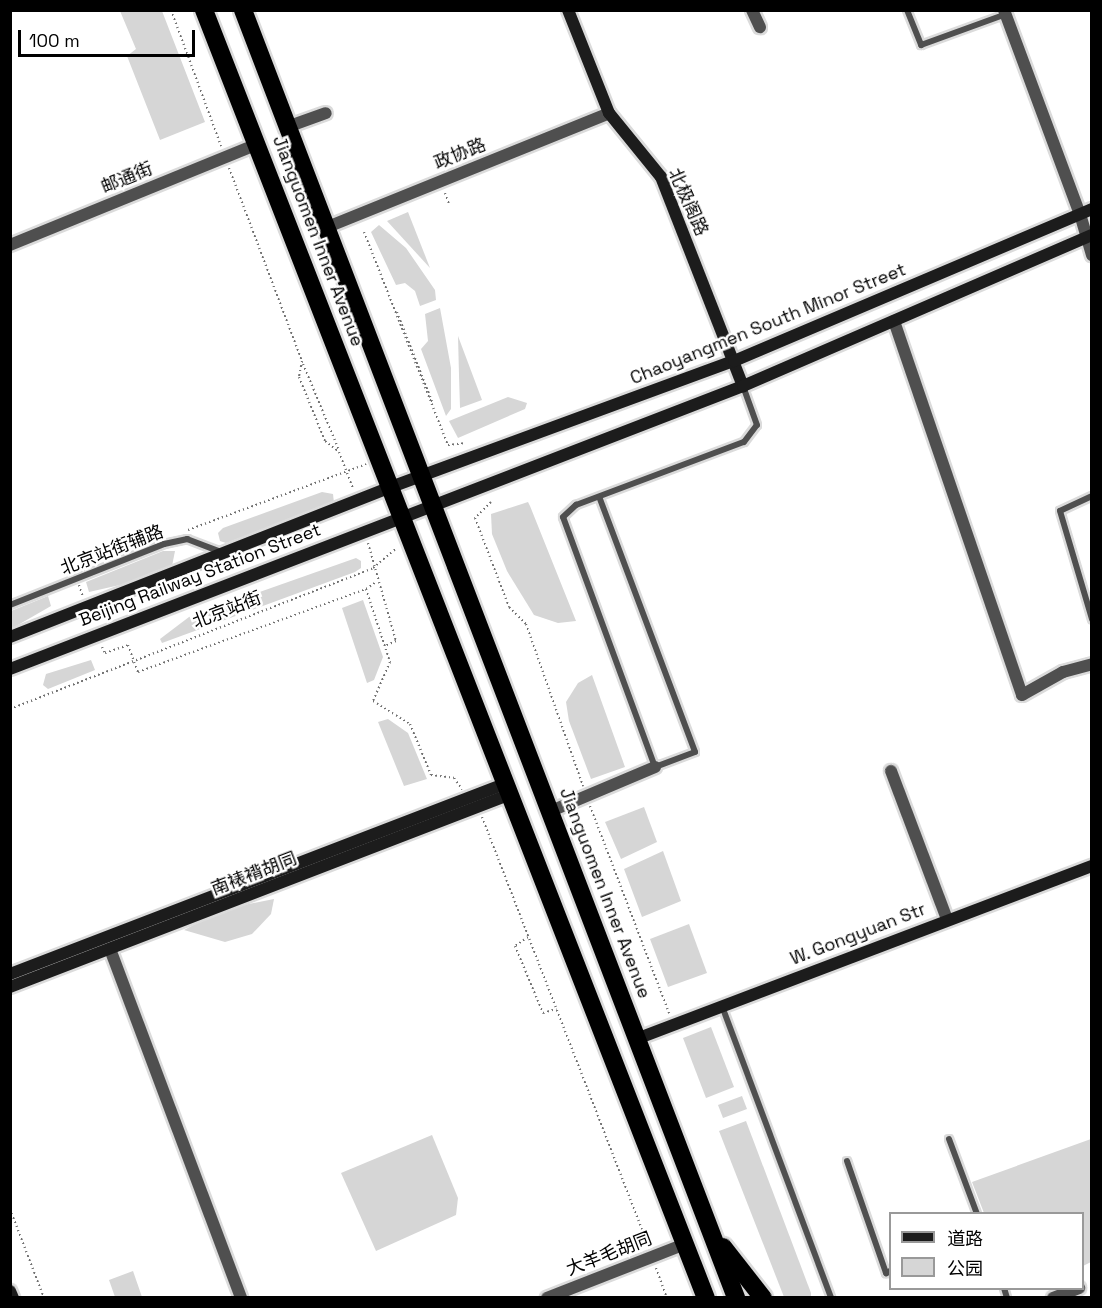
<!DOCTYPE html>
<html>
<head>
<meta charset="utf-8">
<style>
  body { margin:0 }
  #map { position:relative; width:1102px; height:1308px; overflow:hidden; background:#fff; font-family:"Space Grotesk","Noto Sans SC",sans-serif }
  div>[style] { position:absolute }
  .green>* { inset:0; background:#d6d6d6 }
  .path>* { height:2px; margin-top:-1px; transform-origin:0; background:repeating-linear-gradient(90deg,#717171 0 1.5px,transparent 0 4.5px) }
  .roads { filter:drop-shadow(2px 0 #dbdbdb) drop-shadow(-2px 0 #dbdbdb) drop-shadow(0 2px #dbdbdb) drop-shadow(0 -2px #dbdbdb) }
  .lane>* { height:6px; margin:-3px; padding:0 3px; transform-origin:3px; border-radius:3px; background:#4f4f4f }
  .street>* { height:12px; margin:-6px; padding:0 6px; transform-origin:6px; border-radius:6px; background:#4f4f4f }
  .secondary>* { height:12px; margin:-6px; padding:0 6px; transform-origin:6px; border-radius:6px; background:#1c1c1c }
  .highway>* { height:18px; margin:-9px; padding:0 9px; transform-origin:9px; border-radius:9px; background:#000 }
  span { translate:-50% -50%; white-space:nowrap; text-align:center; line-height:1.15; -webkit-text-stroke:5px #fff; paint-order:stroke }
  .street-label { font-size:18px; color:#000 }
  .frame { position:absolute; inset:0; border:12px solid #000; pointer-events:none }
  .legend { position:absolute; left:889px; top:1212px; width:195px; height:78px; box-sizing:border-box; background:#fff; border:2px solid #999; margin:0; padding:8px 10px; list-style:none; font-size:18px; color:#000 }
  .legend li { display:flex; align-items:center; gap:12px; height:30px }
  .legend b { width:30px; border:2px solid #999 }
  .scale { position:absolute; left:18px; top:30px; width:177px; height:27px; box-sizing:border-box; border:3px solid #000; border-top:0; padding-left:8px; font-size:18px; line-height:21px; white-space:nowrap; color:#000; -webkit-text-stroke:4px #fff; paint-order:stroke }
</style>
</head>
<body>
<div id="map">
  <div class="green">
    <i style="clip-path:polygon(120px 11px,162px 11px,205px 122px,160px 140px,127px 56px,136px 49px)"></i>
    <i style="clip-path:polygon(408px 212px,430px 268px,387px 221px)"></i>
    <i style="clip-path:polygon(379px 225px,406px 248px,435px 290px,436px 300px,420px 306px,415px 291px,405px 283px,396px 285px,371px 232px)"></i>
    <i style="clip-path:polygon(440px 308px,451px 368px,451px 409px,446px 416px,421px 349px,428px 341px,425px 314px)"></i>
    <i style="clip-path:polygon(458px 336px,482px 400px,460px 408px,459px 375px)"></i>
    <i style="clip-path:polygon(508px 397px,527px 403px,525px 409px,458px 438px,449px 421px)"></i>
    <i style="clip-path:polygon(322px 492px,333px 494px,334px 503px,226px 543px,220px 541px,218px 533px,223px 528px)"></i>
    <i style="clip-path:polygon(528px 502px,530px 506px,576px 621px,558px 623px,534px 615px,507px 571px,492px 534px,491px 514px)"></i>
    <i style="clip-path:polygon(163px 551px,175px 551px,172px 566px,133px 582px,89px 592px,86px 582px)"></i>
    <i style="clip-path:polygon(356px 558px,361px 561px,361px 568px,355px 572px,162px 643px,160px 639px,189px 617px)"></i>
    <i style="clip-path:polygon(48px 596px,51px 606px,11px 629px,11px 611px)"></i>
    <i style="clip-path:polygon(363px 600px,383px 657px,374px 680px,367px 683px,342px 608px)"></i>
    <i style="clip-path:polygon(91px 660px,95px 670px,48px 689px,43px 685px,46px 674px)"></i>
    <i style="clip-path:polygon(592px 675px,625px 767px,591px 779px,569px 721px,566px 702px,578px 683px)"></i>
    <i style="clip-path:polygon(388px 719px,408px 733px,427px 779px,404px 786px,378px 722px)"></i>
    <i style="clip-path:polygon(644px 807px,657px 842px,621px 859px,605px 822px)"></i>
    <i style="clip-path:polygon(663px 851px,681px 901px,642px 917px,624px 869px)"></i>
    <i style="clip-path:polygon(274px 899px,271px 914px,252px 934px,225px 942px,184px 930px,224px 909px)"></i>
    <i style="clip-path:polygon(689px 924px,707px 973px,668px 987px,650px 939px)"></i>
    <i style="clip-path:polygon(711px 1027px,734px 1087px,706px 1098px,683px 1038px)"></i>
    <i style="clip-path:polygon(742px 1096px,747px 1109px,723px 1118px,718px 1105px)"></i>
    <i style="clip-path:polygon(746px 1121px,811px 1293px,811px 1297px,784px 1297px,719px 1131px)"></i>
    <i style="clip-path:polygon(432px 1135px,458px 1198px,456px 1215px,376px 1251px,341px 1173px)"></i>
    <i style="clip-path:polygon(1091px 1139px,1091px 1262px,1083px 1266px,1082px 1214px,984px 1213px,972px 1182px)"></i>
    <i style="clip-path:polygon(133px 1271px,142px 1297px,115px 1297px,109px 1280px)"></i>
  </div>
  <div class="path">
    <i style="left:171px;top:10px;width:145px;rotate:69.8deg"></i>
    <i style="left:229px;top:168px;width:206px;rotate:69.3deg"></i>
    <i style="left:302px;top:361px;width:16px;rotate:101deg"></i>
    <i style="left:299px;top:377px;width:69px;rotate:67.9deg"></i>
    <i style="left:325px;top:441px;width:18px;rotate:38deg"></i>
    <i style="left:339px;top:452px;width:39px;rotate:69deg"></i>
    <i style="left:445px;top:193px;width:12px;rotate:70deg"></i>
    <i style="left:364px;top:232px;width:229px;rotate:68.5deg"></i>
    <i style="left:448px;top:445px;width:18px;rotate:-6deg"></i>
    <i style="left:397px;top:312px;width:99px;rotate:68.6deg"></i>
    <i style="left:303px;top:364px;width:93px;rotate:67.3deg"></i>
    <i style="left:491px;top:502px;width:23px;rotate:135deg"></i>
    <i style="left:475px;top:518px;width:95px;rotate:69.1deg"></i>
    <i style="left:509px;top:607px;width:24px;rotate:45deg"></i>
    <i style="left:526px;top:624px;width:172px;rotate:70.6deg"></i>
    <i style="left:188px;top:530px;width:190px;rotate:-20.3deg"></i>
    <i style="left:368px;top:543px;width:102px;rotate:74.1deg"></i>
    <i style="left:396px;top:641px;width:12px;rotate:156deg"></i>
    <i style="left:79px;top:585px;width:13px;rotate:72deg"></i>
    <i style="left:366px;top:589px;width:12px;rotate:-35deg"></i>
    <i style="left:102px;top:647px;width:7px;rotate:63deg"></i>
    <i style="left:105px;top:653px;width:24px;rotate:-19deg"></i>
    <i style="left:128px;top:645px;width:29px;rotate:70deg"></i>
    <i style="left:138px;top:672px;width:243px;rotate:-20deg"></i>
    <i style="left:366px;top:589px;width:77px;rotate:71.8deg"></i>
    <i style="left:390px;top:662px;width:43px;rotate:113.6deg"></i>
    <i style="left:373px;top:701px;width:44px;rotate:31.9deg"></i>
    <i style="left:410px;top:724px;width:55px;rotate:67.6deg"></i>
    <i style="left:431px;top:775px;width:23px;rotate:7deg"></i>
    <i style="left:454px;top:778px;width:14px;rotate:54deg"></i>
    <i style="left:10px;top:709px;width:389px;rotate:-21.2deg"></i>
    <i style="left:373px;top:568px;width:31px;rotate:-40deg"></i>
    <i style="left:590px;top:806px;width:222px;rotate:69.1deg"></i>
    <i style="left:482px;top:817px;width:459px;rotate:68.8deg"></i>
    <i style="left:528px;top:937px;width:16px;rotate:145deg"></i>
    <i style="left:515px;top:946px;width:73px;rotate:67.3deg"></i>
    <i style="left:543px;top:1013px;width:14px;rotate:-17deg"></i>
    <i style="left:10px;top:1209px;width:95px;rotate:69.1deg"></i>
    <i style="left:656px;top:1268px;width:32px;rotate:70deg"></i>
  </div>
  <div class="roads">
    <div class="lane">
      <i style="left:907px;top:10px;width:38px;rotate:68deg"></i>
      <i style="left:921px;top:45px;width:90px;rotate:-20deg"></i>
      <i style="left:1092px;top:496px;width:35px;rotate:155deg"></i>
      <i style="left:1060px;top:511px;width:113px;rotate:73.5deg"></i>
      <i style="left:600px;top:499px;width:270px;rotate:69.4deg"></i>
      <i style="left:695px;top:752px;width:43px;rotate:159.4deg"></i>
      <i style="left:655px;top:767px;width:266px;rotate:-110.2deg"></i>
      <i style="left:563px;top:517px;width:18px;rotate:-43deg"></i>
      <i style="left:576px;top:505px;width:179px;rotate:-20.6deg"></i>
      <i style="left:744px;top:442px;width:21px;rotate:-53deg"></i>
      <i style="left:757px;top:425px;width:41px;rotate:-109.7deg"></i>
      <i style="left:10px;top:605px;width:166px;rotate:-21.6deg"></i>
      <i style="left:164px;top:544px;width:24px;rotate:-12deg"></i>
      <i style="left:187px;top:539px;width:36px;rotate:21deg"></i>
      <i style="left:722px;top:1006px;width:312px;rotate:69.5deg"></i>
      <i style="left:949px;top:1139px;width:80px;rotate:69.5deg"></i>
      <i style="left:847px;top:1161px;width:119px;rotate:70.8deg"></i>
      <i style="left:886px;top:1273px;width:4px;rotate:-27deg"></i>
      <i style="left:1004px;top:1288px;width:10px;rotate:73deg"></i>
    </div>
    <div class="street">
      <i style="left:752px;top:10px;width:19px;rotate:65deg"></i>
      <i style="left:1004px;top:10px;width:218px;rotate:69.6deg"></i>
      <i style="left:1080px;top:214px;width:43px;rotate:73.7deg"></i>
      <i style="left:287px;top:127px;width:41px;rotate:-19.7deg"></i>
      <i style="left:325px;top:228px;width:306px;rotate:-22deg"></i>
      <i style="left:10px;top:245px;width:267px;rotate:-22.2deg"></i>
      <i style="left:894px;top:321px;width:395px;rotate:71.1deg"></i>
      <i style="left:1022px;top:695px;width:47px;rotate:-29.3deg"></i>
      <i style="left:1063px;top:672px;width:30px;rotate:-15deg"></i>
      <i style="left:891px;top:771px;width:158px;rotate:69.3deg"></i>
      <i style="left:551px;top:811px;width:113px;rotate:-22.9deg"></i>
      <i style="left:110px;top:949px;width:373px;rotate:69.4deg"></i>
      <i style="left:547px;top:1298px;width:148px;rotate:-21.4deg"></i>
      <i style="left:1053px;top:1298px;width:28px;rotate:-21deg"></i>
    </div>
    <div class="secondary">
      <i style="left:568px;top:10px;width:111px;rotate:68.3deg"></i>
      <i style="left:609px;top:113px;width:82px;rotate:50.9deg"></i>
      <i style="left:661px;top:177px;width:225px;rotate:68.6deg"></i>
      <i style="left:10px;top:637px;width:409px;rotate:-21.5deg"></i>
      <i style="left:391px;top:487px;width:365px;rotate:-20.2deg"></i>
      <i style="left:734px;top:361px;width:389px;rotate:-23deg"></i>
      <i style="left:10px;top:669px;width:786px;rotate:-21.11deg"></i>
      <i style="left:743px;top:386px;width:380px;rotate:-23.4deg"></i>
      <i style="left:10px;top:974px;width:532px;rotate:-21.02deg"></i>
      <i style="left:10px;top:987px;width:537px;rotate:-21.07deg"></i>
      <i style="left:639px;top:1038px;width:485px;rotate:-20.8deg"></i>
      <i style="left:10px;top:1291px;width:8px;rotate:67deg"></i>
    </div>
    <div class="highway">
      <i style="left:204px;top:10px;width:1382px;rotate:68.71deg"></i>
      <i style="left:243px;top:10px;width:1379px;rotate:69.05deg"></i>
      <i style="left:723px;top:1247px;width:65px;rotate:51.9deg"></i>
    </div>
  </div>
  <div class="street-label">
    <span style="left:460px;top:154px;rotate:-22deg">政协路</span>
    <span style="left:127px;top:178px;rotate:-22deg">邮通街</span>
    <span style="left:688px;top:202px;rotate:66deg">北极阁路</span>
    <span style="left:318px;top:241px;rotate:69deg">Jianguomen Inner Avenue</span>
    <span style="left:768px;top:324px;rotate:-22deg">Chaoyangmen South Minor Street</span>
    <span style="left:112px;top:550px;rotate:-21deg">北京站街辅路</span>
    <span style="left:200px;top:575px;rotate:-21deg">Beijing Railway Station Street</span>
    <span style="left:227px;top:610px;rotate:-21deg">北京站街</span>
    <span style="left:254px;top:874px;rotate:-21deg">南裱褙胡同</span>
    <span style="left:605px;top:893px;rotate:69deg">Jianguomen Inner Avenue</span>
    <span style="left:858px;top:934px;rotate:-21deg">W. Gongyuan Str</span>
    <span style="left:609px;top:1254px;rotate:-21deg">大羊毛胡同</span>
  </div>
  <div class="frame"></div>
  <ul class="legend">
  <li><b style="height:8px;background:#1c1c1c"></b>道路</li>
  <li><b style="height:16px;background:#d6d6d6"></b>公园</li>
  </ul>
  <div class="scale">100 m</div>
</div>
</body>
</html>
